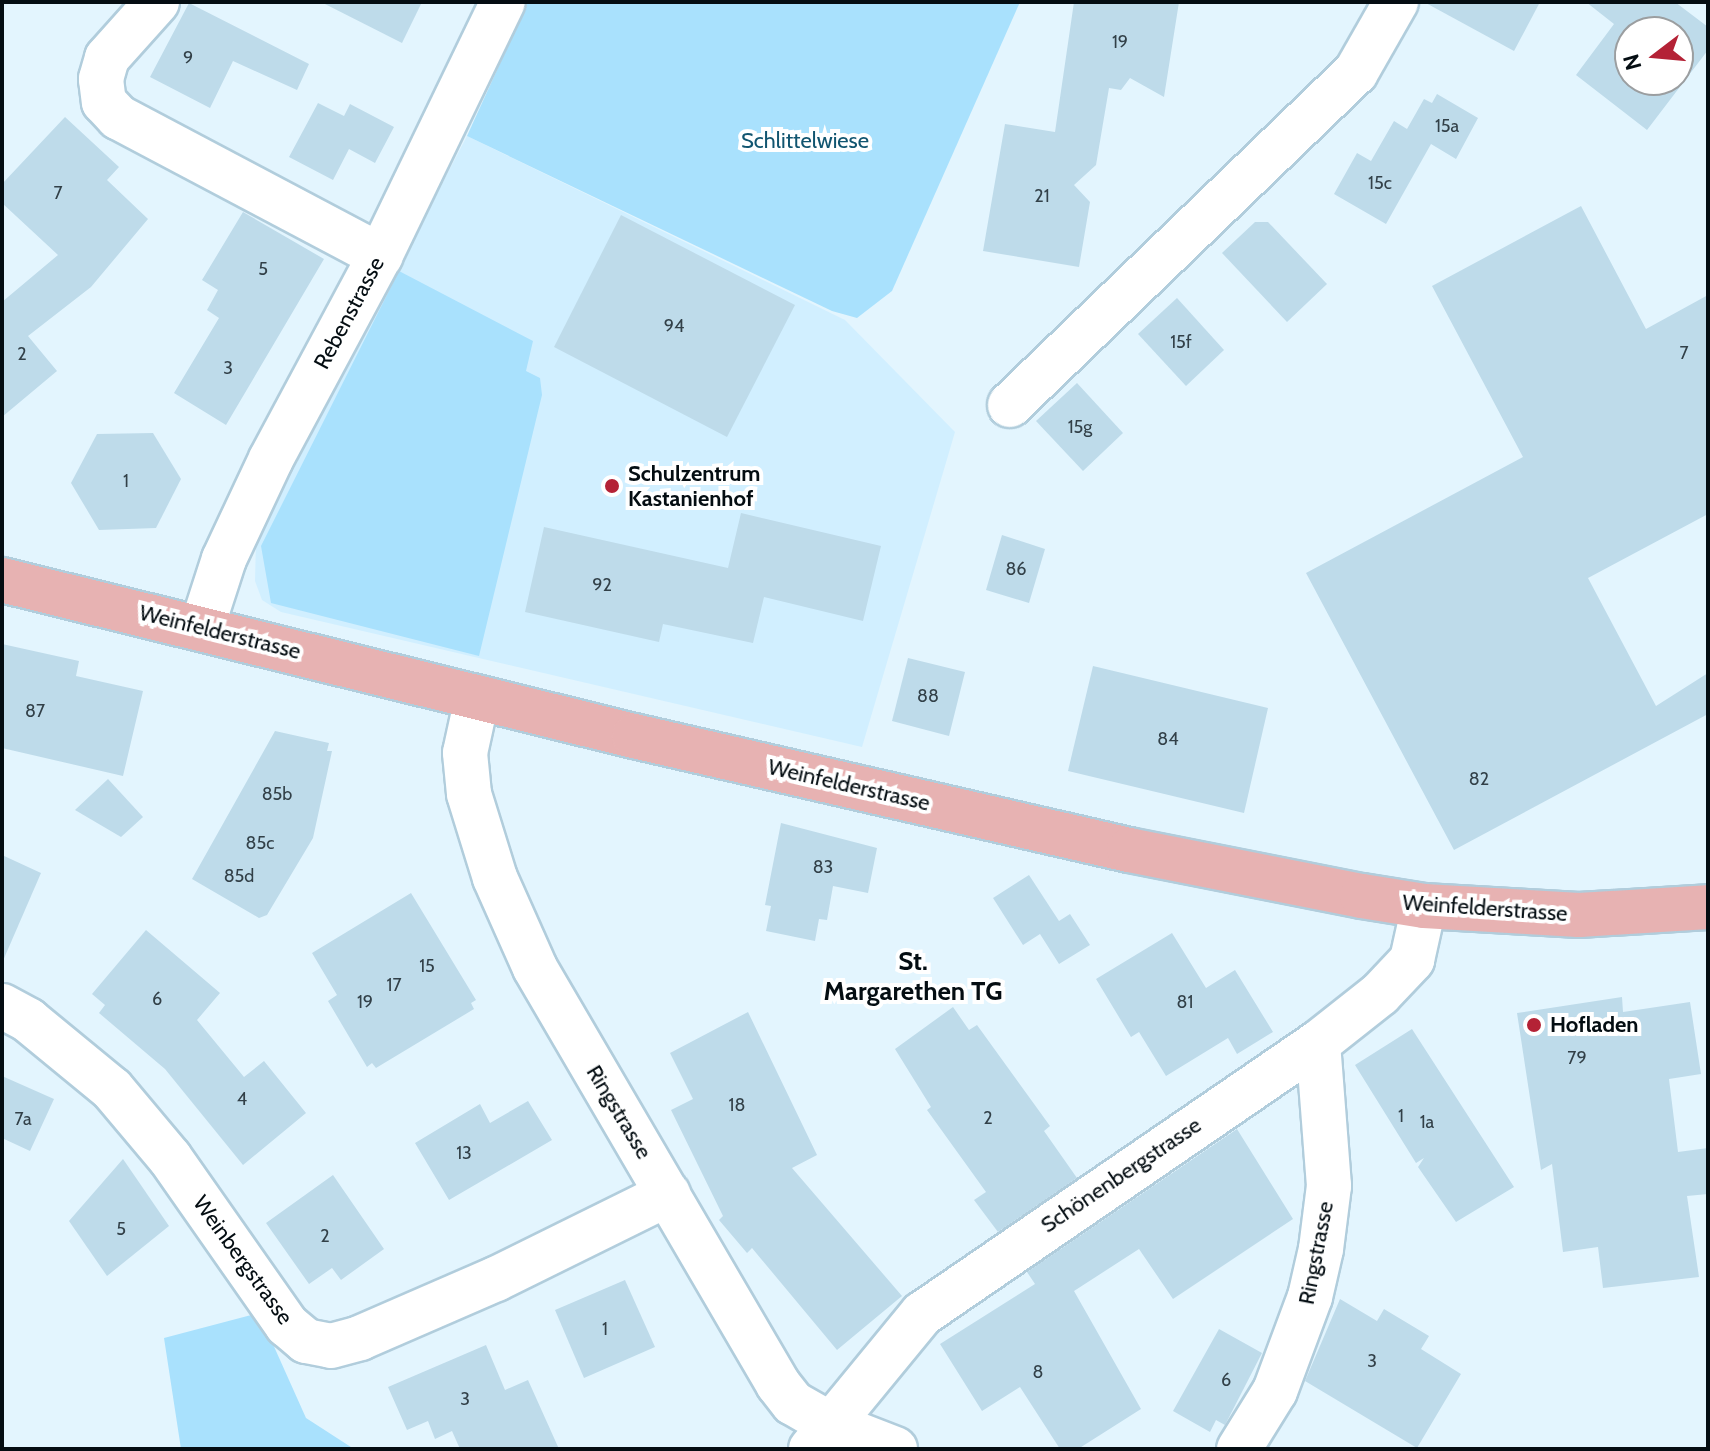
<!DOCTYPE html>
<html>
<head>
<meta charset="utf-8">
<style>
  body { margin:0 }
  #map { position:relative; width:1710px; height:1451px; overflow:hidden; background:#e3f5fe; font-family:Cabin,sans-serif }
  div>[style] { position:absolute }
  .built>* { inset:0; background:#d1efff }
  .green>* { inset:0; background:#a9e1fd }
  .building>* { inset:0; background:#bedbea }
  .roads { filter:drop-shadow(2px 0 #b1cddc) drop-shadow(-2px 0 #b1cddc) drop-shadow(0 2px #b1cddc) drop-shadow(0 -2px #b1cddc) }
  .minor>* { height:44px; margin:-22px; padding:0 22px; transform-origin:22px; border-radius:22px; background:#fff }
  .major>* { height:44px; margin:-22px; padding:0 22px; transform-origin:22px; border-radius:22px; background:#e7b2b2 }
  .dots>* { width:22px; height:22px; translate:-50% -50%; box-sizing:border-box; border:4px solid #fff; border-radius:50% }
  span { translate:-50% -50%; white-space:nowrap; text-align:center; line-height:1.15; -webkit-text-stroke:8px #fff; paint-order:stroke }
  .number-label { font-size:18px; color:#324048 }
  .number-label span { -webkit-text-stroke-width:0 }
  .park-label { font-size:22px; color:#115570 }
  .street-label { font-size:22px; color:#040d12 }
  .poi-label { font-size:22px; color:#040d12; font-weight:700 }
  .left { translate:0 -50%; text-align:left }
  .quarter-label { font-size:26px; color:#040d12; font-weight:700 }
  .frame { position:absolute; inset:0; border:4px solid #040d12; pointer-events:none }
  .north { position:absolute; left:1614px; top:16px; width:80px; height:80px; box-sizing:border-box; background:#fff; border:2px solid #9b9ea0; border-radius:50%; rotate:254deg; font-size:22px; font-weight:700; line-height:32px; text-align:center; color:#040d12 }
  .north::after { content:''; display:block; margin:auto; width:28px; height:36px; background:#b42236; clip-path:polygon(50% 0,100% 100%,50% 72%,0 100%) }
</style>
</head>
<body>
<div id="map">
  <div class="built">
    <i style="clip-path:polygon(467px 136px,845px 320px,955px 432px,862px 747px,281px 612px,262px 600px,255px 581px,256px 541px)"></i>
  </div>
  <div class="green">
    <i style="clip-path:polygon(528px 2px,1020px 2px,892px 291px,857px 318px,832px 311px,467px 136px)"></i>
    <i style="clip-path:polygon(399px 271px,533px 341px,526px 371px,540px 378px,542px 395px,479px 656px,271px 603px,261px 546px)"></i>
    <i style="clip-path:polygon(259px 1313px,306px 1418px,354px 1449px,181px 1449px,164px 1338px)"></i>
  </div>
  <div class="building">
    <i style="clip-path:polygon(321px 2px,422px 2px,402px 43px)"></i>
    <i style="clip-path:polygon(1074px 2px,1179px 2px,1164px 97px,1130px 78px,1121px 90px,1109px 88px,1096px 165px,1074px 185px,1090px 202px,1079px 267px,983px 251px,1005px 124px,1055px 132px)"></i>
    <i style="clip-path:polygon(1424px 2px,1540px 2px,1514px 51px)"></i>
    <i style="clip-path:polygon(evenodd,1586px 2px,1675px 2px,1708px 27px,1708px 50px,1647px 130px,1576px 75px,1614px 24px,1586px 2px,1630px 32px,1678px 32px,1678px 80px,1630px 80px,1630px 32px)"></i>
    <i style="clip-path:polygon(189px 3px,309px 64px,297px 90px,233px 61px,210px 108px,150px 77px)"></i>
    <i style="clip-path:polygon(1437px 94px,1478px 118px,1456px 159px,1431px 144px,1386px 224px,1334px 194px,1357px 153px,1371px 161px,1394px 121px,1407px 129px,1424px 99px,1432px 103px)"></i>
    <i style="clip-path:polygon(318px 103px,344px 116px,350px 104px,394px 127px,375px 163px,349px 149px,333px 180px,289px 157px)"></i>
    <i style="clip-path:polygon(65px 117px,119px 167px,107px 180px,148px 219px,91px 287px,28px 336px,57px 371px,2px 417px,2px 302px,58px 255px,2px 203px,2px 184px)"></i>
    <i style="clip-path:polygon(1581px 206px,1646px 329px,1708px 295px,1708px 514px,1588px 578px,1656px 706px,1708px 673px,1708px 714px,1454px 850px,1306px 573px,1523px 457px,1432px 286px)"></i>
    <i style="clip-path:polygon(243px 212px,324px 259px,226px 425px,174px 393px,219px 318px,207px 310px,218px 290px,202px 280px)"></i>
    <i style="clip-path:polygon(621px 215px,795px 305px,727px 437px,554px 347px)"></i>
    <i style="clip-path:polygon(1255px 222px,1268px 222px,1327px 284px,1287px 322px,1222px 253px)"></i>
    <i style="clip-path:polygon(1177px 298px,1224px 350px,1186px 386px,1138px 334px)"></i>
    <i style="clip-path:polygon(1077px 383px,1123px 433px,1083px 471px,1036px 421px)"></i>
    <i style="clip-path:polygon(153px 433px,181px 479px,156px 528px,99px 530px,71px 483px,97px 434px)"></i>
    <i style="clip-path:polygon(741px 513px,881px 546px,863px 621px,764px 597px,753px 643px,663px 624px,659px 642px,525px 612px,544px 527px,728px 568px)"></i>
    <i style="clip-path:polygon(1002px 535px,1045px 549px,1029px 603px,986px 590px)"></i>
    <i style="clip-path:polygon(2px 644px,79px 661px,76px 676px,143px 691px,123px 776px,2px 748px)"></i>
    <i style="clip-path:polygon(908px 658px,965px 672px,949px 736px,892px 721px)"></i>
    <i style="clip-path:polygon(1093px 666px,1268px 708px,1244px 813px,1068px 771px)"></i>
    <i style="clip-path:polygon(275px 731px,329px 743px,327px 751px,332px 751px,313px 838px,267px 915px,259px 918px,192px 879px)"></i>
    <i style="clip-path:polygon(108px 779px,143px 817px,121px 837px,75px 810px)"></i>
    <i style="clip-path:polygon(781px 823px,877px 848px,868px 893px,833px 886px,827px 920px,819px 919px,815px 941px,766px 931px,771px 906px,765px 905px)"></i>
    <i style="clip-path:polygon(2px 855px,41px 873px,2px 963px)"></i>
    <i style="clip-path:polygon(1029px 875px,1059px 921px,1070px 914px,1090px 945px,1059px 964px,1040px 934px,1023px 945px,993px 898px)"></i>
    <i style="clip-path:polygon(411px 893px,476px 1000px,471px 1003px,474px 1009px,376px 1068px,372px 1063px,367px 1067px,328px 1001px,337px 995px,312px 953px)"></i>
    <i style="clip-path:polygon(146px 930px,220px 993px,197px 1020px,244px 1077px,264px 1061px,306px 1113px,243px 1165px,165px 1069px,99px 1013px,105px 1005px,92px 994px)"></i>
    <i style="clip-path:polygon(1172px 933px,1206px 988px,1235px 970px,1273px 1032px,1237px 1054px,1228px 1038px,1166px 1076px,1139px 1032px,1131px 1037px,1096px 979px)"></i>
    <i style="clip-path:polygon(1622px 997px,1623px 1012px,1690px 1002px,1701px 1074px,1669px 1079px,1678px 1152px,1708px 1148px,1708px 1194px,1687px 1196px,1699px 1277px,1603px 1288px,1598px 1247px,1563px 1252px,1552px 1164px,1541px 1170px,1517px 1013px)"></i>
    <i style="clip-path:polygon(953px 1007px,969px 1030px,977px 1025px,1050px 1126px,1044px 1131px,1077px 1178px,998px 1232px,974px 1200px,986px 1192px,927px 1110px,931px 1107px,895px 1049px)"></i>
    <i style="clip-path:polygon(748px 1012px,817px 1155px,792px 1168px,902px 1296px,837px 1350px,752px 1248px,747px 1253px,719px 1220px,723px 1216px,671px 1110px,693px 1099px,670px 1053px)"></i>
    <i style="clip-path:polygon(1412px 1029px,1514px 1187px,1456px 1222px,1418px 1167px,1424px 1158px,1416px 1163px,1355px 1065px)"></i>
    <i style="clip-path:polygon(2px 1076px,54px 1099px,30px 1151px,2px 1138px)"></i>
    <i style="clip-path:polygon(528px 1101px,552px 1140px,449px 1200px,415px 1143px,480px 1104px,490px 1123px)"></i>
    <i style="clip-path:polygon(1237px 1129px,1293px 1219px,1173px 1299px,1139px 1249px,1074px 1291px,1141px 1409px,1078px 1449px,1060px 1449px,1020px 1387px,982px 1411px,940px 1344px,1035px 1284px,1027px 1272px)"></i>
    <i style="clip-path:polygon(123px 1159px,169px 1226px,107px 1276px,69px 1221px)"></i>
    <i style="clip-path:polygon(333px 1175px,384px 1249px,341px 1280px,332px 1268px,309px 1284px,266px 1223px)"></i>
    <i style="clip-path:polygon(625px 1280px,655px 1347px,584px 1378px,555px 1310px)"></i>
    <i style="clip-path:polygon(1340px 1299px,1377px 1321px,1384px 1309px,1429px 1336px,1421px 1349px,1461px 1374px,1417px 1448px,1305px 1381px)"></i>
    <i style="clip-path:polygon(1219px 1329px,1262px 1353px,1225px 1425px,1216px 1420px,1210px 1432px,1173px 1411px)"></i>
    <i style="clip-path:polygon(486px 1345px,505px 1390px,528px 1380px,559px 1449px,460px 1449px,452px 1431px,435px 1439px,428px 1421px,407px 1430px,388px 1387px)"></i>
  </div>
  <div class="roads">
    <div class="minor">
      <i style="left:157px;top:2px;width:75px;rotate:131.8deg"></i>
      <i style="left:107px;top:58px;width:22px;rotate:106deg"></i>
      <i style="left:101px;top:79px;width:23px;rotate:83deg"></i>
      <i style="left:104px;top:102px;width:21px;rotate:47deg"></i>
      <i style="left:118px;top:117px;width:297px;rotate:27.9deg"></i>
      <i style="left:1010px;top:405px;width:480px;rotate:-43.9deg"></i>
      <i style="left:1356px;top:72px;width:81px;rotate:-60.3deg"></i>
      <i style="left:202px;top:627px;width:71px;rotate:-72.1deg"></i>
      <i style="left:224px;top:559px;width:110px;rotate:-64.8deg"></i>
      <i style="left:271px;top:459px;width:230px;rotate:-61.8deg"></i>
      <i style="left:380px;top:256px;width:282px;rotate:-64.2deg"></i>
      <i style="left:477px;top:698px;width:56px;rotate:102.3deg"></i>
      <i style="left:465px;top:753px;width:41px;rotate:84.4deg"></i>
      <i style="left:469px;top:794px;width:88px;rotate:72.8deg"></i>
      <i style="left:495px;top:878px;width:98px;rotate:66deg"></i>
      <i style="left:535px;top:968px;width:482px;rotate:59.7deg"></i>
      <i style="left:778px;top:1384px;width:24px;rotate:52deg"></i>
      <i style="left:793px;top:1403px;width:40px;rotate:29.7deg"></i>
      <i style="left:828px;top:1423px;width:72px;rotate:21.2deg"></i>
      <i style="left:2px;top:1006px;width:30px;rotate:28deg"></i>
      <i style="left:28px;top:1020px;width:109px;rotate:39.4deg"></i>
      <i style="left:112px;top:1089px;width:90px;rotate:50deg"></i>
      <i style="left:170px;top:1158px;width:204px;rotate:55deg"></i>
      <i style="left:287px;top:1325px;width:25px;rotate:40deg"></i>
      <i style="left:306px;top:1341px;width:25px;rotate:11deg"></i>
      <i style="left:331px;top:1346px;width:30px;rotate:-15deg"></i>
      <i style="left:360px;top:1338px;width:148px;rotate:-23.5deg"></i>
      <i style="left:496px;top:1279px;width:192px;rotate:-26.3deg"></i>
      <i style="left:811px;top:1449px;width:175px;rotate:-50.6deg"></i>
      <i style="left:922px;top:1314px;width:480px;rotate:-34.4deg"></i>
      <i style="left:1318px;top:1043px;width:79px;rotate:-38.3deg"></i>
      <i style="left:1380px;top:994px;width:47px;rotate:-46.7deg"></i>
      <i style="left:1412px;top:960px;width:55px;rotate:-77.5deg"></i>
      <i style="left:1239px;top:1449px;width:68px;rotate:-58.2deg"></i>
      <i style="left:1275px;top:1391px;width:100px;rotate:-69.6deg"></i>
      <i style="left:1310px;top:1297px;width:49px;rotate:-77.1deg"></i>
      <i style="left:1321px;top:1249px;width:64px;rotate:-82.8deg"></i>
      <i style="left:1329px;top:1186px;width:143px;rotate:-94.4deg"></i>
    </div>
    <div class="major">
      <i style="left:2px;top:580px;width:651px;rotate:13.87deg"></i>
      <i style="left:634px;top:736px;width:508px;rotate:12.97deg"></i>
      <i style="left:1129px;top:850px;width:237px;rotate:11.2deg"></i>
      <i style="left:1362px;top:896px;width:63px;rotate:9.2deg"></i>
      <i style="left:1424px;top:906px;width:155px;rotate:3.3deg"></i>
      <i style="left:1579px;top:915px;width:129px;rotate:-3.5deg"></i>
    </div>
  </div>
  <div class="dots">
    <i style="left:612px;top:486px;background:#b42236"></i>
    <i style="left:1534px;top:1025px;background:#b42236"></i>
  </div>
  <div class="number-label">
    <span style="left:1120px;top:42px">19</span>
    <span style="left:188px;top:58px">9</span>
    <span style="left:1447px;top:126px">15a</span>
    <span style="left:1380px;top:183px">15c</span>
    <span style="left:58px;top:193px">7</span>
    <span style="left:1042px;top:196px">21</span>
    <span style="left:263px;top:269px">5</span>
    <span style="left:674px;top:326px">94</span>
    <span style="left:1181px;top:342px">15f</span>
    <span style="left:1684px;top:353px">7</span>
    <span style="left:22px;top:354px">2</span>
    <span style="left:228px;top:368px">3</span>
    <span style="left:1080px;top:427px">15g</span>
    <span style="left:126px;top:481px">1</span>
    <span style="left:1016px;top:569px">86</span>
    <span style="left:602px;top:585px">92</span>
    <span style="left:928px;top:696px">88</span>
    <span style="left:35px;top:711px">87</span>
    <span style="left:1168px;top:739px">84</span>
    <span style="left:1479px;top:779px">82</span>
    <span style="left:277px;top:794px">85b</span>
    <span style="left:260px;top:843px">85c</span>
    <span style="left:823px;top:867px">83</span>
    <span style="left:239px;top:876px">85d</span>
    <span style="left:427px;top:966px">15</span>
    <span style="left:394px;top:985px">17</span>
    <span style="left:157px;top:999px">6</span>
    <span style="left:365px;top:1002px">19</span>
    <span style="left:1185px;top:1002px">81</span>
    <span style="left:1577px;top:1058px">79</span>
    <span style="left:242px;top:1099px">4</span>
    <span style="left:737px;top:1105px">18</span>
    <span style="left:1401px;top:1116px">1</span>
    <span style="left:988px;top:1118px">2</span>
    <span style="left:23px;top:1119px">7a</span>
    <span style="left:1427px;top:1122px">1a</span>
    <span style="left:464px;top:1153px">13</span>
    <span style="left:121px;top:1229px">5</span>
    <span style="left:325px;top:1236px">2</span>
    <span style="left:605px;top:1329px">1</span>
    <span style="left:1372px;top:1361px">3</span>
    <span style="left:1038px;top:1372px">8</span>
    <span style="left:1226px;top:1380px">6</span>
    <span style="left:465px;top:1399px">3</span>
  </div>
  <div class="park-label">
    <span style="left:805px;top:141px">Schlittelwiese</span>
  </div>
  <div class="street-label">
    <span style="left:349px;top:313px;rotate:-62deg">Rebenstrasse</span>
    <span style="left:220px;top:632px;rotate:14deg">Weinfelderstrasse</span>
    <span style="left:849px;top:785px;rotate:13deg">Weinfelderstrasse</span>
    <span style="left:1485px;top:908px;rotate:4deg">Weinfelderstrasse</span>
    <span style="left:619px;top:1112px;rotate:59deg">Ringstrasse</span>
    <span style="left:1121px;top:1175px;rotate:-34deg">Schönenbergstrasse</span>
    <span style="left:1316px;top:1253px;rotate:-79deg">Ringstrasse</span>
    <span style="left:243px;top:1260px;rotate:54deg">Weinbergstrasse</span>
  </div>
  <div class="poi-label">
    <span class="left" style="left:628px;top:486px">Schulzentrum<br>Kastanienhof</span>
    <span class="left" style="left:1550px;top:1025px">Hofladen</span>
  </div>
  <div class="quarter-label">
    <span style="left:913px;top:977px">St.<br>Margarethen TG</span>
  </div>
  <div class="frame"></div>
  <div class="north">N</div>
</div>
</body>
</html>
